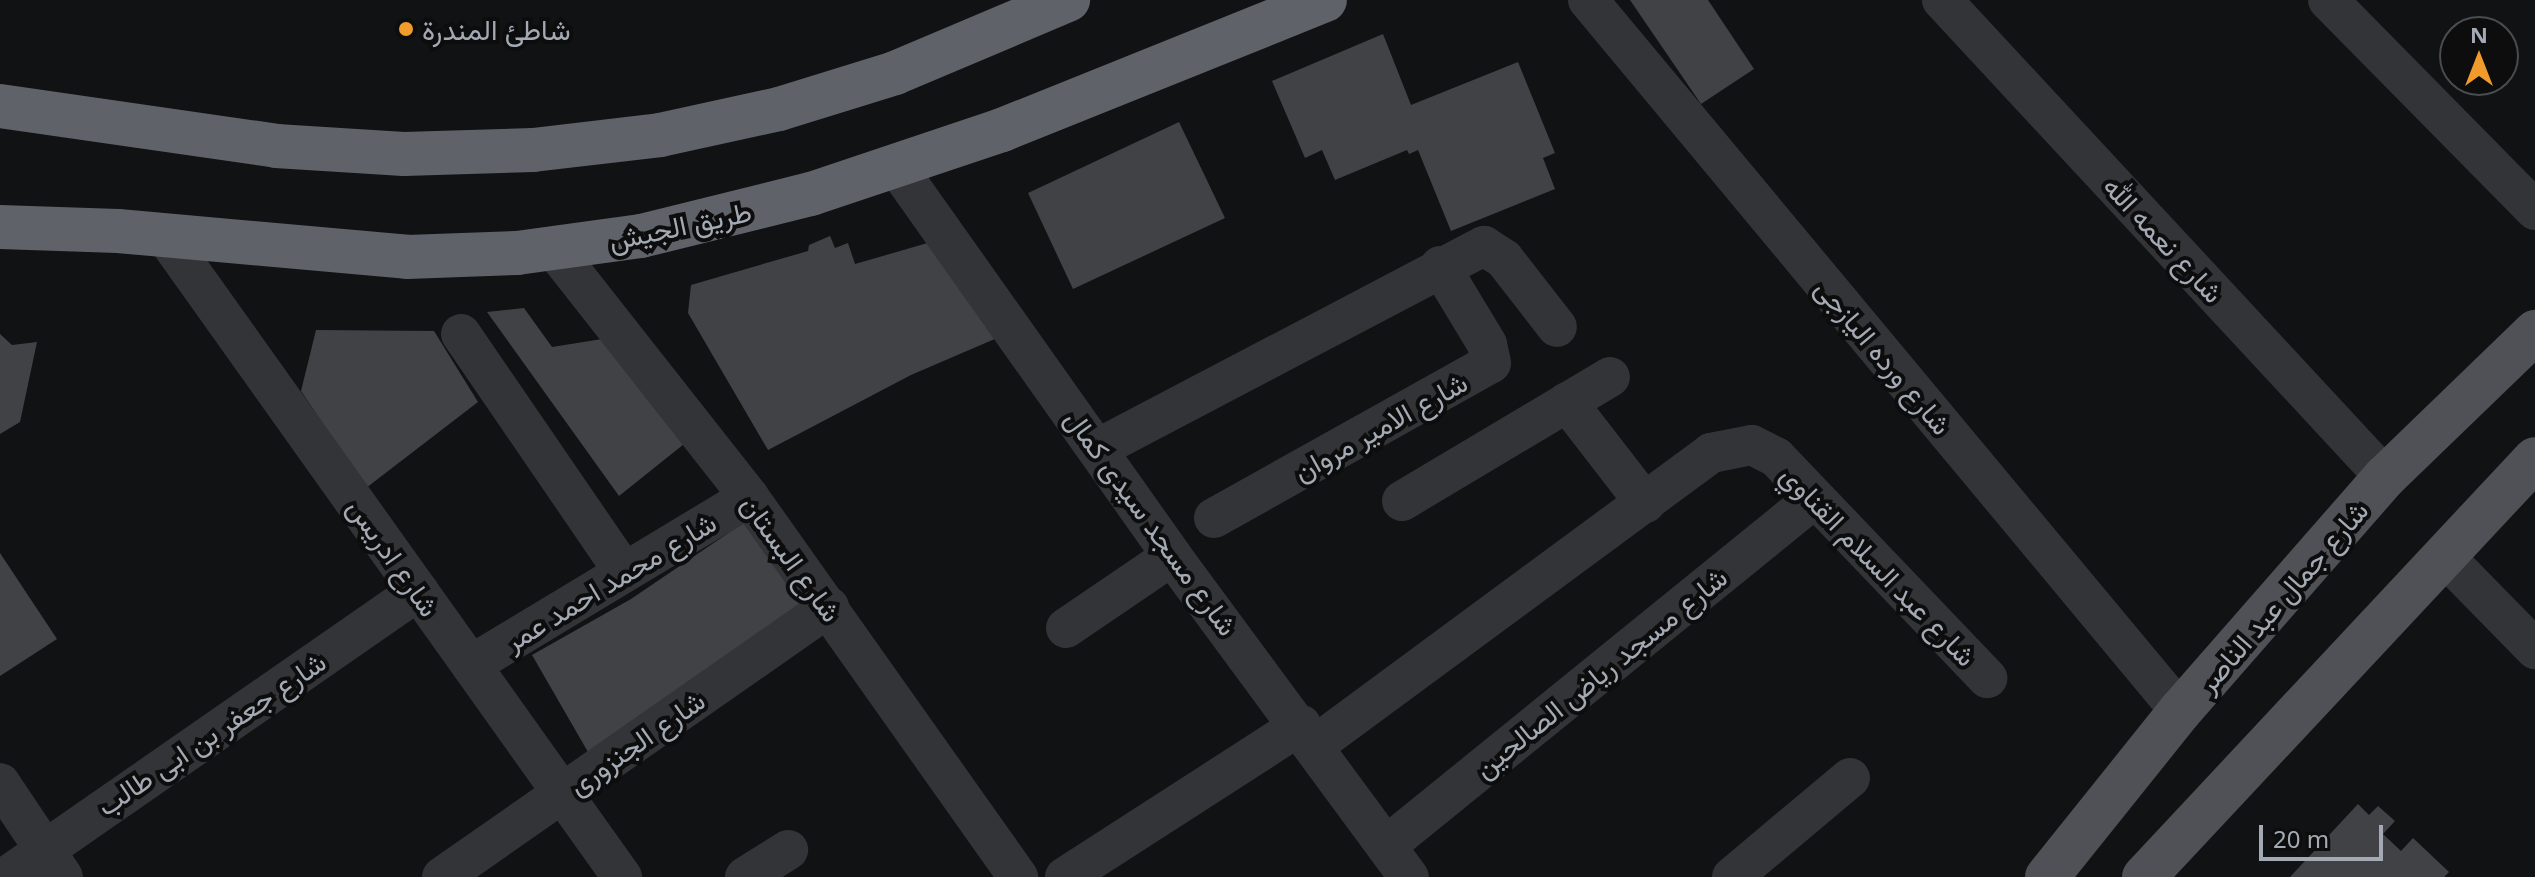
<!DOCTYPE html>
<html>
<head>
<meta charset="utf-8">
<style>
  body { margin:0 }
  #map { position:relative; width:2535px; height:877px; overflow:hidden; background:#111213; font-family:"Noto Sans",Vazirmatn,sans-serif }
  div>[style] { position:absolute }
  .building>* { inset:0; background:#404246 }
  .street>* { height:40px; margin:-20px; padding:0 20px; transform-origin:20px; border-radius:20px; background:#333438 }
  .primary>* { height:44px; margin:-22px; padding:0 22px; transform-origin:22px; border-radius:22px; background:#4f5157 }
  .highway>* { height:44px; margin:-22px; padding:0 22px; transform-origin:22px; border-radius:22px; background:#5f6269 }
  .dots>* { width:22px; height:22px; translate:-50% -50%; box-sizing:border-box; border:4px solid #0d0d0e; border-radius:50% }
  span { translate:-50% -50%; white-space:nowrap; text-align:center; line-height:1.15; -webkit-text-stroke:8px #0d0d0e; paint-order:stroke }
  .poi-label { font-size:28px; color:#a3aab4 }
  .left { translate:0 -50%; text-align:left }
  .street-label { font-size:28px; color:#a3aab4 }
  .north { position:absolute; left:2439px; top:16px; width:80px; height:80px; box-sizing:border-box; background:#0d0d0e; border:2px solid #494c50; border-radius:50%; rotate:0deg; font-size:22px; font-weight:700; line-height:32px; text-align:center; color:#a3aab4 }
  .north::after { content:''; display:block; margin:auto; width:28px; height:36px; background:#f09b2c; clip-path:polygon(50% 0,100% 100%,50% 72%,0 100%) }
  .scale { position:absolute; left:2259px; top:825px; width:124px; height:36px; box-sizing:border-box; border:4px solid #a3aab4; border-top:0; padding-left:10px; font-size:24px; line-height:28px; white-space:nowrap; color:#a3aab4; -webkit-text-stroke:6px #0d0d0e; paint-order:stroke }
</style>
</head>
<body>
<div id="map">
  <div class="building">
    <i style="clip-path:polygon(1630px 0,1708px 0,1754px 69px,1701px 104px)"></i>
    <i style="clip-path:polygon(1383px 34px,1411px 105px,1518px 62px,1555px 153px,1543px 158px,1555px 189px,1451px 231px,1418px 150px,1409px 154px,1407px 150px,1335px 180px,1322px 150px,1305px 158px,1272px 81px)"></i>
    <i style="clip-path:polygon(1179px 122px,1225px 218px,1073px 289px,1028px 193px)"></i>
    <i style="clip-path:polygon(830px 236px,835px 248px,848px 243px,855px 264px,938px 240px,1004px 335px,911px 375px,768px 450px,688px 313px,691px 285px,808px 251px,809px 245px)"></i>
    <i style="clip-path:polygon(524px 308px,552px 347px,621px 336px,689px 440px,619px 496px,487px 312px)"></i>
    <i style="clip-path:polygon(316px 330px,434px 331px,478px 402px,366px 488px,301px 391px)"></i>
    <i style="clip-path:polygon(0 334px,12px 345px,37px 342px,20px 422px,0 434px)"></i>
    <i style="clip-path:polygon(749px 519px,810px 610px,588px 752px,532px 655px,631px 599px)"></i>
    <i style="clip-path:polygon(0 553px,57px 639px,0 676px)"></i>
    <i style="clip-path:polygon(2358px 804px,2369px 815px,2378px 806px,2395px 821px,2383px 834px,2401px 851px,2413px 838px,2449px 872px,2444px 877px,2290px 877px)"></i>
  </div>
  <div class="street">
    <i style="left:1588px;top:0;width:925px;rotate:50.22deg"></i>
    <i style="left:1942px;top:0;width:651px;rotate:47.12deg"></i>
    <i style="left:2328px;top:0;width:295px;rotate:45.4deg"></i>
    <i style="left:896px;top:166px;width:478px;rotate:54.7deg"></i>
    <i style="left:1172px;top:556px;width:399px;rotate:53.6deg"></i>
    <i style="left:166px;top:237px;width:786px;rotate:54.53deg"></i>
    <i style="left:554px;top:249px;width:315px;rotate:51.8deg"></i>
    <i style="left:749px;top:497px;width:466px;rotate:54.7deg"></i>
    <i style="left:461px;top:334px;width:288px;rotate:55.6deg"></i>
    <i style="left:1567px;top:402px;width:128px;rotate:52.3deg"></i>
    <i style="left:1099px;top:448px;width:435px;rotate:-27.7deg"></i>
    <i style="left:1484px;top:246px;width:24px;rotate:33deg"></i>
    <i style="left:1504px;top:259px;width:86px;rotate:52.1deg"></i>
    <i style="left:1402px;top:501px;width:242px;rotate:-30.8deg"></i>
    <i style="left:1214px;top:518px;width:317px;rotate:-29.2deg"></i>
    <i style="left:1491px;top:363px;width:19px;rotate:-102deg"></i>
    <i style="left:1487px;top:344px;width:91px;rotate:-121.1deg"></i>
    <i style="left:2443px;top:555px;width:132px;rotate:45.6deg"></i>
    <i style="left:1066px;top:628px;width:128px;rotate:-34.2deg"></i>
    <i style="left:471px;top:665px;width:325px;rotate:-31.1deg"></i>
    <i style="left:1315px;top:745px;width:492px;rotate:-36.4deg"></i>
    <i style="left:1711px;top:453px;width:42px;rotate:-11deg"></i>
    <i style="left:1752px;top:445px;width:27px;rotate:27deg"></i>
    <i style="left:1776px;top:457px;width:306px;rotate:46.3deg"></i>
    <i style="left:0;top:783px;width:113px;rotate:56.2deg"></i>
    <i style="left:1386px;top:846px;width:552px;rotate:-39.05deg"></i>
    <i style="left:6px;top:877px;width:502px;rotate:-34.77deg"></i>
    <i style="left:442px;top:877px;width:472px;rotate:-34.9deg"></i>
    <i style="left:745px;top:877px;width:51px;rotate:-32.1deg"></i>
    <i style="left:1065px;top:877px;width:281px;rotate:-32.8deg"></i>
    <i style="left:1732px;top:877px;width:154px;rotate:-40deg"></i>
  </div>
  <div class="primary">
    <i style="left:2047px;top:877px;width:213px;rotate:-51.3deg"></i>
    <i style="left:2180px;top:711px;width:311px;rotate:-48.8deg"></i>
    <i style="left:2385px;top:477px;width:209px;rotate:-44deg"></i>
    <i style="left:2144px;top:877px;width:572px;rotate:-46.91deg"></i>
  </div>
  <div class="highway">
    <i style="left:0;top:106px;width:279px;rotate:8.2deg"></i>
    <i style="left:276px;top:146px;width:128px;rotate:3.6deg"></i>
    <i style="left:404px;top:154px;width:129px;rotate:-1.8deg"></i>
    <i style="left:533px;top:150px;width:128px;rotate:-6.7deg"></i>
    <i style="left:660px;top:135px;width:122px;rotate:-12.3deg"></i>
    <i style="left:779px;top:109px;width:121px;rotate:-17.2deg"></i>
    <i style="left:895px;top:73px;width:188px;rotate:-22.9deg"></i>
    <i style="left:0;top:227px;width:118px;rotate:1.9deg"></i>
    <i style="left:118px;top:231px;width:290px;rotate:5.1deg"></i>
    <i style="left:407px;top:257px;width:110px;rotate:-2.1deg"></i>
    <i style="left:517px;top:253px;width:125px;rotate:-7.8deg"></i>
    <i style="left:641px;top:236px;width:175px;rotate:-13.9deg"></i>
    <i style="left:811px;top:194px;width:201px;rotate:-18.5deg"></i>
    <i style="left:1002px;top:130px;width:348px;rotate:-21.9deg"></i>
  </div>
  <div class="dots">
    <i style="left:406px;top:29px;background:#f09b2c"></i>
  </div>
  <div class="poi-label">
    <span class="left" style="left:422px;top:29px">شاطئ المندرة</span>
  </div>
  <div class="street-label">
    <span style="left:680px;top:225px;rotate:-12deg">طريق الجيش</span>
    <span style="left:2164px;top:239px;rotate:47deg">شارع نعمه الله</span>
    <span style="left:1884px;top:356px;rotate:50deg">شارع ورده اليازجى</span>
    <span style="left:1380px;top:426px;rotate:-29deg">شارع الامير مروان</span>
    <span style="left:1152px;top:522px;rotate:54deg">شارع مسجد سيدى كمال</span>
    <span style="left:394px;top:557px;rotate:55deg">شارع ادريس</span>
    <span style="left:792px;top:558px;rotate:54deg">شارع البستان</span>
    <span style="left:1879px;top:565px;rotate:46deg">شارع عبد السلام القناوي</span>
    <span style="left:610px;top:581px;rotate:-31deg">شارع محمد احمد عمر</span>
    <span style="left:2282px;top:596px;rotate:-49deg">شارع جمال عبد الناصر</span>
    <span style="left:1600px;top:672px;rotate:-39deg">شارع مسجد رياض الصالحين</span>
    <span style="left:211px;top:733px;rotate:-34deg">شارع جعفر بن ابى طالب</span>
    <span style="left:636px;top:742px;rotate:-35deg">شارع الجنزورى</span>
  </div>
  <div class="north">N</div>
  <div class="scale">20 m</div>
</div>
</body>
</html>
